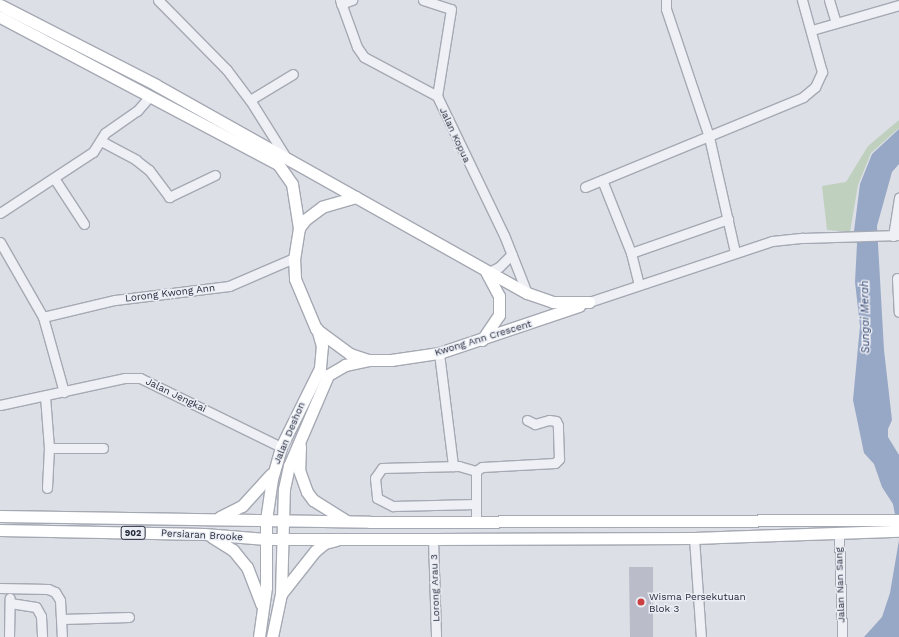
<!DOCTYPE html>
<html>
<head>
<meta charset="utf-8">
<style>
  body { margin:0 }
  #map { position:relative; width:899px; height:637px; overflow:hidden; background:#dcdfe6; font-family:"Work Sans",sans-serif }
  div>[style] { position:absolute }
  .green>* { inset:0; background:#bfd0be }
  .water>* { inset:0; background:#97a7c6 }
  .building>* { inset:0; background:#babdc9 }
  .roads { filter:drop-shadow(1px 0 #a5a9b3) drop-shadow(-1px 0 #a5a9b3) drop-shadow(0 1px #a5a9b3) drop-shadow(0 -1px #a5a9b3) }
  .minor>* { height:9px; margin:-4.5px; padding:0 4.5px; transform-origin:4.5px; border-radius:4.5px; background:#eff0f5 }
  .major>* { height:11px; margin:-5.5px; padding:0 5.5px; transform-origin:5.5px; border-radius:5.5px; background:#fff }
  .dots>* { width:11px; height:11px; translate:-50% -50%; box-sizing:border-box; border:2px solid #ebeef4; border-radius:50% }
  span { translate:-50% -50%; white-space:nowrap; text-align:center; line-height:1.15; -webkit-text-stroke:3px #ebeef4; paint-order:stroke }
  .shield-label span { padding:1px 3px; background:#ebeef4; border:1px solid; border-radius:3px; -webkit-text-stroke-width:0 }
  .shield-label { font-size:9px; color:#262b3c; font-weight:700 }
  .street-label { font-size:10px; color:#262b3c }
  .poi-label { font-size:10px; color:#262b3c }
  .left { translate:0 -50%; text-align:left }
  .water-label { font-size:11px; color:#31446f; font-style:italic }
</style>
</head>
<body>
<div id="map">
  <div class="green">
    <i style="clip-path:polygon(899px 120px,899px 128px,871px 153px,858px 185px,850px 232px,827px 230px,822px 186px,846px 182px,868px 146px)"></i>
  </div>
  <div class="water">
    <i style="clip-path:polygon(899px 129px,899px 164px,892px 172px,877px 226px,884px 350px,892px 420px,888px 429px,888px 437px,899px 455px,899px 535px,893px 504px,882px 487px,874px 464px,864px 453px,853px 400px,860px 326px,855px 282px,857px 244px,854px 231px,860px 184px,872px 154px)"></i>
    <i style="clip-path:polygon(899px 540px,899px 637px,864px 637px,882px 617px,890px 593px)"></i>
  </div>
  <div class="building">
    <i style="clip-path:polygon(629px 567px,653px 567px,653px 637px,630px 637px)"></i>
  </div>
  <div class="roads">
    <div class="minor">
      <i style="left:158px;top:0;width:98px;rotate:45.4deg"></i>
      <i style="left:227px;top:70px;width:38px;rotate:53deg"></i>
      <i style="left:250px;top:100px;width:66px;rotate:58deg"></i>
      <i style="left:340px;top:0;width:50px;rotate:70.1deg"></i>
      <i style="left:357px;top:47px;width:12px;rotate:55deg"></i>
      <i style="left:364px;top:57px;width:83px;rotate:28.1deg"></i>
      <i style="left:423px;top:0;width:29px;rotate:18deg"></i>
      <i style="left:451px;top:9px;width:88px;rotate:99.1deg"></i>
      <i style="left:437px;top:96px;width:154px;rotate:64.3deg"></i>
      <i style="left:504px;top:235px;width:62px;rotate:68.4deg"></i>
      <i style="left:666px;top:0;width:9px;rotate:90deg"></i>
      <i style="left:666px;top:9px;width:135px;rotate:71.4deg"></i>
      <i style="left:709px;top:137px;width:118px;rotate:77.3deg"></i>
      <i style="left:829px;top:0;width:24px;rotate:73deg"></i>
      <i style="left:341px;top:4px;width:12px;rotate:-20deg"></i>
      <i style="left:812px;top:30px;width:91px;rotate:-16deg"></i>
      <i style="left:250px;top:100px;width:50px;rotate:-31.2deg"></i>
      <i style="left:101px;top:141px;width:40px;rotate:28deg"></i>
      <i style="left:136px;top:160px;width:16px;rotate:38deg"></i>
      <i style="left:149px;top:170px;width:34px;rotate:53deg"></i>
      <i style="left:169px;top:197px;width:51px;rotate:-25.6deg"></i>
      <i style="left:54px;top:178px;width:55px;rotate:56.9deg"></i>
      <i style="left:602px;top:180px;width:79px;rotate:68.3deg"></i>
      <i style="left:631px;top:253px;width:33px;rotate:76deg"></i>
      <i style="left:585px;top:187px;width:236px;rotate:-22.4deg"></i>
      <i style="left:803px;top:97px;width:16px;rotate:-40deg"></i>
      <i style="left:815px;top:87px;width:17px;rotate:-65deg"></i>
      <i style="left:822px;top:72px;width:75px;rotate:-105.5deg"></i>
      <i style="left:0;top:213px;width:111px;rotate:-33.3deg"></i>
      <i style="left:93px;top:152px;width:22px;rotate:-58deg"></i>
      <i style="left:105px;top:133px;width:39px;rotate:-35deg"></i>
      <i style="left:137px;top:111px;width:20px;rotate:-49deg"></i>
      <i style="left:893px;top:236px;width:39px;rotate:-81deg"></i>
      <i style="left:0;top:242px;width:86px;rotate:60.2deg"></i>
      <i style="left:43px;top:317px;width:78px;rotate:74.4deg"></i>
      <i style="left:631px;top:253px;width:103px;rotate:-19.3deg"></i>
      <i style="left:489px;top:272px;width:11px;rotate:-27deg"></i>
      <i style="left:499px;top:267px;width:18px;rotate:-45deg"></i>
      <i style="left:897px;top:278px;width:34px;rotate:87deg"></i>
      <i style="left:589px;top:302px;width:193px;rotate:-18.4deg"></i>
      <i style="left:772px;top:241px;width:31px;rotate:-6deg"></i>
      <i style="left:803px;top:238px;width:96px;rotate:-1.8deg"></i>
      <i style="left:43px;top:317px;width:74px;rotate:-13.3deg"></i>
      <i style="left:115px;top:300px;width:115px;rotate:-7deg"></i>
      <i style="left:229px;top:286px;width:71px;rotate:-23.3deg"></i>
      <i style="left:439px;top:353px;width:114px;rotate:82.9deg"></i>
      <i style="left:45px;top:396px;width:52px;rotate:85.6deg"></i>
      <i style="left:49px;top:448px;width:40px;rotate:92.9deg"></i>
      <i style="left:0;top:405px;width:128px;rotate:-12.2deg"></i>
      <i style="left:125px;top:378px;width:15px"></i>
      <i style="left:140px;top:378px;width:157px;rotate:26.1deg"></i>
      <i style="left:49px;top:448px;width:54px"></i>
      <i style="left:476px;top:471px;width:18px;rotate:-164deg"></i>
      <i style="left:459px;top:466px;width:77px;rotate:178.5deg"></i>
      <i style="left:382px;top:468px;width:12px;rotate:125deg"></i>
      <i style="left:375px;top:478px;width:20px;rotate:84deg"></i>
      <i style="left:377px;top:498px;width:18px;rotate:27deg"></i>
      <i style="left:393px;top:506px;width:83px;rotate:-1.4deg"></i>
      <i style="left:476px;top:471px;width:7px;rotate:-34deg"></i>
      <i style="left:482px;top:467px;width:73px;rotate:-3.1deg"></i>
      <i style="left:555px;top:463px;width:6px;rotate:-45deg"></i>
      <i style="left:559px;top:459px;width:34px;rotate:-92deg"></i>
      <i style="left:558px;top:425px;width:4px;rotate:-117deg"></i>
      <i style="left:556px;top:421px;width:7px;rotate:-172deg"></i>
      <i style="left:549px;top:420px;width:15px;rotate:164deg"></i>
      <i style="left:535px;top:424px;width:9px;rotate:-153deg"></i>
      <i style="left:476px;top:471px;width:51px;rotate:90deg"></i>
      <i style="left:839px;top:534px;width:103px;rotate:88.3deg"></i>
      <i style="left:694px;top:538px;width:99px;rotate:86deg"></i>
      <i style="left:433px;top:539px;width:98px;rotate:88.2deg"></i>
      <i style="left:0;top:588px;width:48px;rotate:1.2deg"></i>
      <i style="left:48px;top:589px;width:8px;rotate:23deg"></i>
      <i style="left:55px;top:592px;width:9px;rotate:58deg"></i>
      <i style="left:60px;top:600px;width:37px;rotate:87deg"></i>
      <i style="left:10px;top:603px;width:26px;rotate:9deg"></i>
      <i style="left:36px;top:607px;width:10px;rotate:61deg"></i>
      <i style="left:41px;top:616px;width:21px;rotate:87deg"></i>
      <i style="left:62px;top:619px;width:67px;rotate:-1.7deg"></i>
      <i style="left:9px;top:637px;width:39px;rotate:-89deg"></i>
    </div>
    <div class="major">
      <i style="left:0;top:5px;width:175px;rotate:27.1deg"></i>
      <i style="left:156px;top:85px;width:425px;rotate:29.3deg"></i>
      <i style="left:527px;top:293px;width:28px;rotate:19deg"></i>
      <i style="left:553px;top:302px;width:36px"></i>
      <i style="left:0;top:17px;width:314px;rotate:27.9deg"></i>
      <i style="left:278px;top:164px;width:24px;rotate:55deg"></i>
      <i style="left:292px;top:184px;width:45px;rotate:81deg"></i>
      <i style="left:356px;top:197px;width:35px;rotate:164deg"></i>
      <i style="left:322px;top:207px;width:21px;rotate:143deg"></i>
      <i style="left:305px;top:220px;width:10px;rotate:127deg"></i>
      <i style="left:299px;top:228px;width:30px;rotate:99deg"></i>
      <i style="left:294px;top:258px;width:21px;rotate:87deg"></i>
      <i style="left:295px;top:279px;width:54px;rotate:67.2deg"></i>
      <i style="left:316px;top:329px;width:42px;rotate:36.3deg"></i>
      <i style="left:350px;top:354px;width:19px;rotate:18deg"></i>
      <i style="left:368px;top:360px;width:23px"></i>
      <i style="left:391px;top:360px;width:49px;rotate:-8.3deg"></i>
      <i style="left:439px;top:353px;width:148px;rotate:-18.6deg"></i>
      <i style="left:482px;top:340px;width:30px;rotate:-56deg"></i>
      <i style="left:499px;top:315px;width:19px;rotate:-90deg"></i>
      <i style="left:499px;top:296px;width:27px;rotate:-118deg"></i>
      <i style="left:300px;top:446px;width:24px;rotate:92deg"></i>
      <i style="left:299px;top:470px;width:23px;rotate:70deg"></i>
      <i style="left:307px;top:492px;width:10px;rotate:53deg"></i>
      <i style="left:313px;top:500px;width:39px;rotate:32deg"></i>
      <i style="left:0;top:516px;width:370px;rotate:0.9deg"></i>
      <i style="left:370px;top:522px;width:529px;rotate:-0.22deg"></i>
      <i style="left:220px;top:517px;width:25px;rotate:-27deg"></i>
      <i style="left:242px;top:506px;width:43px;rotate:-47.8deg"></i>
      <i style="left:0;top:530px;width:204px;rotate:1.1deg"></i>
      <i style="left:204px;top:534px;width:62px;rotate:4.6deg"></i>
      <i style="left:266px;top:539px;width:167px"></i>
      <i style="left:433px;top:539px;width:261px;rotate:-0.2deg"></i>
      <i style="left:694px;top:538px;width:205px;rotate:-2deg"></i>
      <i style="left:212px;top:537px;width:25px;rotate:32deg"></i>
      <i style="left:233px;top:550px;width:22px;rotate:51deg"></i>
      <i style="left:247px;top:567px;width:40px;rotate:69deg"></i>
      <i style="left:281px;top:594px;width:55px;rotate:-51.7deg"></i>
      <i style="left:315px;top:551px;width:13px;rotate:-39deg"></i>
      <i style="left:325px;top:543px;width:11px;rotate:-15deg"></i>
      <i style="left:259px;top:637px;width:50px;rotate:-82deg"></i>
      <i style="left:266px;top:587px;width:67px;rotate:-90deg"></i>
      <i style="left:266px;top:520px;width:41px;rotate:-81.7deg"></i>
      <i style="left:272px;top:479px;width:33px;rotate:-74deg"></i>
      <i style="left:281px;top:447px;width:88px;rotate:-63.7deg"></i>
      <i style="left:320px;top:368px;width:22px;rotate:-85deg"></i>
      <i style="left:322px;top:346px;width:18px;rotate:-106deg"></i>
      <i style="left:272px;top:637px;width:44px;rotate:-78.2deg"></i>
      <i style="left:281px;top:594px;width:105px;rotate:-88.4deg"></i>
      <i style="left:284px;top:489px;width:24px;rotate:-78deg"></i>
      <i style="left:289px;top:466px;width:99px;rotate:-66.8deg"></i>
      <i style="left:328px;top:375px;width:20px;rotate:-30deg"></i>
      <i style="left:345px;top:365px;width:24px;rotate:-12deg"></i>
    </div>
  </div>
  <div class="dots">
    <i style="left:641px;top:602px;background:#cb4142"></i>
  </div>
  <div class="shield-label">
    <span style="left:133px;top:533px">902</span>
  </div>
  <div class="street-label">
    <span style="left:455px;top:135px;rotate:65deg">Jalan Kopua</span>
    <span style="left:170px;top:293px;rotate:-7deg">Lorong Kwong Ann</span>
    <span style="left:483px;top:338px;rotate:-17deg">Kwong Ann Crescent</span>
    <span style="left:176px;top:395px;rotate:26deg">Jalan Jengkai</span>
    <span style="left:289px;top:433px;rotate:-67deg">Jalan Deshon</span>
    <span style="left:202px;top:535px;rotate:3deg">Persiaran Brooke</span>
    <span style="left:840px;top:585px;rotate:-92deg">Jalan Nan Sang</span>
    <span style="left:435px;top:588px;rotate:-92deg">Lorong Arau 3</span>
  </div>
  <div class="poi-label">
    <span class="left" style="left:649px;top:602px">Wisma Persekutuan<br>Blok 3</span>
  </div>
  <div class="water-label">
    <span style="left:866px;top:317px;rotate:-91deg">Sungai Merah</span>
  </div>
</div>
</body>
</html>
